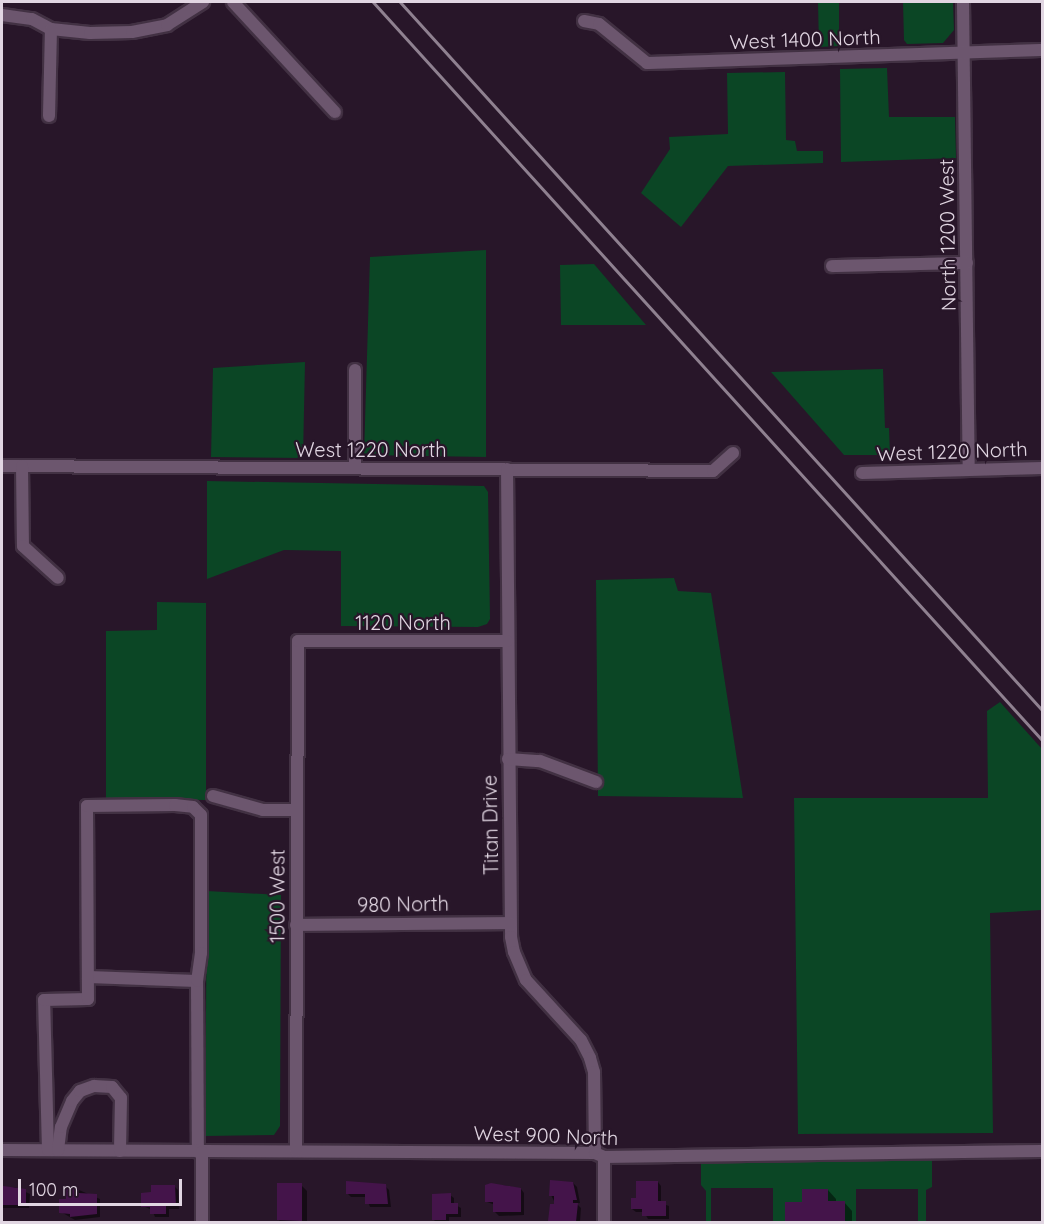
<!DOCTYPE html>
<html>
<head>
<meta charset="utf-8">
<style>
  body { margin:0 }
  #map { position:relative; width:1044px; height:1224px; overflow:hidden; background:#281629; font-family:Quicksand,sans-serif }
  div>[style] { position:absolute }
  .green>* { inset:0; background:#0b4625 }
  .shadow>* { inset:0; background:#0007 }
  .building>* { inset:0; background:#44144a }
  .roads { filter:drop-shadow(2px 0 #423143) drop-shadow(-2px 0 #423143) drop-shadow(0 2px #423143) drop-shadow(0 -2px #423143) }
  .minor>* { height:12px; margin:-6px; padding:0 6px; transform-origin:6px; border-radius:6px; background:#6c566e }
  .rail>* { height:3px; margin:-1.5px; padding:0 1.5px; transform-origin:1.5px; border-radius:1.5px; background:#8f8190 }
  span { translate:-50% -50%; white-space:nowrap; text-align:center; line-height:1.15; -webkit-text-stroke:4.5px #281629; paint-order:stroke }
  .street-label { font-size:20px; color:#e1d6e2 }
  .frame { position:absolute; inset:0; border:3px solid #e1d6e2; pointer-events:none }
  .scale { position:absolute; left:18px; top:1179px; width:164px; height:27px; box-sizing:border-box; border:3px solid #e1d6e2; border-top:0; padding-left:8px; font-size:18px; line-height:21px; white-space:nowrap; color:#e1d6e2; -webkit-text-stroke:4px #281629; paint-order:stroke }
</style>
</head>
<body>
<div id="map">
  <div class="green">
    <i style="clip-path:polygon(818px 2px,839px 2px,839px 46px,819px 47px)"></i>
    <i style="clip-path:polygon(903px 2px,953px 2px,954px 30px,943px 43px,907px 44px,904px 40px)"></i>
    <i style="clip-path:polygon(887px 68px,889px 117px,955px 117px,956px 158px,841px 162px,840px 69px)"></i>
    <i style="clip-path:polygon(785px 72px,786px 140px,795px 141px,797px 151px,823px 151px,823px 163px,728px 166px,681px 227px,641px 193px,670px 149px,669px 137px,728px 134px,727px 73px)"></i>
    <i style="clip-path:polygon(486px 250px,486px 457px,364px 455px,370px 257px)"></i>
    <i style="clip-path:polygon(594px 264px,646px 325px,561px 325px,560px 265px)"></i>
    <i style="clip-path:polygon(305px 362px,303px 458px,211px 457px,213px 368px)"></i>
    <i style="clip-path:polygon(883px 369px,885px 428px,889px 428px,890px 455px,844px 455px,771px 372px)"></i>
    <i style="clip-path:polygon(207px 481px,484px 486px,488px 492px,490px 619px,487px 624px,478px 627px,341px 626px,341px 551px,284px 550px,207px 579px)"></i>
    <i style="clip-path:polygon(674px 578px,678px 591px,711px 593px,743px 798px,598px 796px,596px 580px)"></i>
    <i style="clip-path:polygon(157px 602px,206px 603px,206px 800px,106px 799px,106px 631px,157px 630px)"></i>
    <i style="clip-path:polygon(1000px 702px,1042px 749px,1042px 910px,990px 913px,993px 1133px,798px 1134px,794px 798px,988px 798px,987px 711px)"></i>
    <i style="clip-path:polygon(207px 891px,281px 895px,280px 1126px,274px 1135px,205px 1136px)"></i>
    <i style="clip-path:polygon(932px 1158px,932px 1187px,926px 1190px,926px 1222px,918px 1222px,918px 1189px,856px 1189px,856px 1222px,773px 1222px,773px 1188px,711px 1188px,711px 1222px,706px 1222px,706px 1191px,701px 1185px,701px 1163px)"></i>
  </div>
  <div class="shadow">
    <i style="clip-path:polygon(658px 1182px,661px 1186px,661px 1203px,669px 1206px,669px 1219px,648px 1219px,644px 1212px,636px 1212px,632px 1209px,637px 1199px)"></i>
    <i style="clip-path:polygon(573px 1183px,577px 1187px,580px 1203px,576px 1203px,581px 1208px,580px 1222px,551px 1222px,556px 1205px,551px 1195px)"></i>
    <i style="clip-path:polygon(301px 1185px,307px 1191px,307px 1222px,281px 1222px,279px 1220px)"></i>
    <i style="clip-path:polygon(503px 1185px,521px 1189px,524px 1193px,524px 1215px,499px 1216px,495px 1212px,495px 1205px,487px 1202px,487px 1186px)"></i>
    <i style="clip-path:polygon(174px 1186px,178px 1190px,179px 1209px,169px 1209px,169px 1217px,155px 1217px,152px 1210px,143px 1206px,153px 1194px)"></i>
    <i style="clip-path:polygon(385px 1186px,389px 1190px,391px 1207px,370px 1207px,366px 1197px,351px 1197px,348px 1194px)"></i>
    <i style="clip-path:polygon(15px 1187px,30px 1194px,29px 1208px,2px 1208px,2px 1189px)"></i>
    <i style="clip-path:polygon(79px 1190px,100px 1199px,100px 1217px,75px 1220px,61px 1212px)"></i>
    <i style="clip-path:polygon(828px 1190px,836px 1199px,836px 1202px,844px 1202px,852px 1211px,852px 1222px,787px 1222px,787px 1203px,804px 1203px)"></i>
    <i style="clip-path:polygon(450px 1195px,454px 1198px,454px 1204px,461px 1208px,461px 1217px,449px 1217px,449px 1222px,436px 1222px,433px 1219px)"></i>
  </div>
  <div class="building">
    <i style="clip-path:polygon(550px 1180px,573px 1182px,577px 1200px,573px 1200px,573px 1203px,578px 1203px,576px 1222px,548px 1221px,550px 1204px,554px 1204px,554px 1196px,549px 1196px)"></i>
    <i style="clip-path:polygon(346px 1181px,386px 1184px,388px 1204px,365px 1204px,365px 1194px,346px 1194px)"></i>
    <i style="clip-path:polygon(636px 1181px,658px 1181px,658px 1201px,666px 1201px,666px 1216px,642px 1216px,642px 1209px,631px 1209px,631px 1198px,636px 1198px)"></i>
    <i style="clip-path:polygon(277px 1183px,302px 1183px,302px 1221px,277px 1220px)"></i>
    <i style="clip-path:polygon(491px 1183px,521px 1188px,521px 1212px,493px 1212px,493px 1202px,485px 1202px,485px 1185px)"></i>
    <i style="clip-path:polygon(151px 1185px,175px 1185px,176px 1206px,166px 1206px,166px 1214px,150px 1214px,150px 1207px,141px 1207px,141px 1193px,151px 1192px)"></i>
    <i style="clip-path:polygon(3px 1186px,26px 1189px,26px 1205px,2px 1205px)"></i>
    <i style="clip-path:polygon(66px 1187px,79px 1188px,79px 1193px,97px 1194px,97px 1214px,70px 1217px,70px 1214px,59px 1213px,59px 1199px,66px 1199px)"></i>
    <i style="clip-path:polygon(802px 1189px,828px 1189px,828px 1201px,845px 1201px,845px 1222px,785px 1222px,785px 1202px,802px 1202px)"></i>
    <i style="clip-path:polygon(451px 1193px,451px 1203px,458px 1203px,458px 1214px,446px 1214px,446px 1220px,432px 1220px,432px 1194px)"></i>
  </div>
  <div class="roads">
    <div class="minor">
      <i style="left:233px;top:2px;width:150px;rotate:47.2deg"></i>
      <i style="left:963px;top:2px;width:467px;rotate:89.3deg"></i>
      <i style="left:2px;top:15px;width:30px;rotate:8deg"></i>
      <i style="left:32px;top:19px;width:21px;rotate:28deg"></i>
      <i style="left:51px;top:29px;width:39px;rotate:6deg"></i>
      <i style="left:90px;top:33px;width:42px;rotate:-1.4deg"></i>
      <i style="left:132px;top:32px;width:36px;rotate:-11deg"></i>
      <i style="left:167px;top:25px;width:43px;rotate:-32.6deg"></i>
      <i style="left:584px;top:21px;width:15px;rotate:11deg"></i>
      <i style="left:599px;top:24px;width:62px;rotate:39.1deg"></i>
      <i style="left:647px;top:63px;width:395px;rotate:-1.9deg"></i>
      <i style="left:49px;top:116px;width:87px;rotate:-88.7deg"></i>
      <i style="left:832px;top:266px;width:135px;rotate:-1.3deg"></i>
      <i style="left:2px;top:466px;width:711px;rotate:0.4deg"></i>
      <i style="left:713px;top:471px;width:27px;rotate:-42deg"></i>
      <i style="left:22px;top:466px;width:80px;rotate:89.3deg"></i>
      <i style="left:23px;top:546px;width:47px;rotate:42.4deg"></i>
      <i style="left:355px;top:468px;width:98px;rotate:-90deg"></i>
      <i style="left:507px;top:469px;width:468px;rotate:89.5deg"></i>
      <i style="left:511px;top:937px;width:15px;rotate:79deg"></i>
      <i style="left:514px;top:952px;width:30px;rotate:67deg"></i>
      <i style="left:526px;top:980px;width:81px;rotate:47.5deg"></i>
      <i style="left:581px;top:1040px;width:20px;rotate:63deg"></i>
      <i style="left:590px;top:1058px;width:15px;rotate:74deg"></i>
      <i style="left:594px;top:1072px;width:81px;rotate:89.3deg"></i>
      <i style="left:862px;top:473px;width:180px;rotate:-1.6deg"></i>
      <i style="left:508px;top:759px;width:32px;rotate:4deg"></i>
      <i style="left:540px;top:761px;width:60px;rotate:20.6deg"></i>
      <i style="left:213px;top:796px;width:52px;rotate:15.6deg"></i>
      <i style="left:263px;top:810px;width:34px"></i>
      <i style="left:296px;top:925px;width:214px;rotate:-0.5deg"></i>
      <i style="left:88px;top:977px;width:109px;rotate:2.1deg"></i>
      <i style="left:197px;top:981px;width:171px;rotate:89.7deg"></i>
      <i style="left:2px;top:1150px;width:593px;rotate:0.29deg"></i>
      <i style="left:595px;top:1153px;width:10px;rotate:24deg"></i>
      <i style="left:604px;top:1157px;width:438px;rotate:-0.8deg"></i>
      <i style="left:48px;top:1150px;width:150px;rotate:-91.5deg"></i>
      <i style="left:44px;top:1000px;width:44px;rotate:-1.3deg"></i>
      <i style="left:88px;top:999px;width:193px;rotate:-90.3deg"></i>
      <i style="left:87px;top:806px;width:88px;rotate:-0.7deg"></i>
      <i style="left:175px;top:805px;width:18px;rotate:6deg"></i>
      <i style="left:193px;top:807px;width:11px;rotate:45deg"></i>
      <i style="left:201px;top:815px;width:138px;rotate:90deg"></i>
      <i style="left:201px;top:953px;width:28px;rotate:98deg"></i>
      <i style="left:58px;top:1150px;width:23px;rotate:-83deg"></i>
      <i style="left:61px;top:1127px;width:28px;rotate:-67deg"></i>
      <i style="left:72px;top:1101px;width:13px;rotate:-51deg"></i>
      <i style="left:80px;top:1091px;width:15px;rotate:-20deg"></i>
      <i style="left:94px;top:1086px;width:18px;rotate:3deg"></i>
      <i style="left:112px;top:1087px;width:14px;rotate:51deg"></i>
      <i style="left:121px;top:1098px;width:53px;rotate:91.1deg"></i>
      <i style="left:296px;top:1151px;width:510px;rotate:-89.78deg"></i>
      <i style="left:298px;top:641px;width:209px"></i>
      <i style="left:202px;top:1152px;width:70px;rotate:90deg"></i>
      <i style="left:604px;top:1222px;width:65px;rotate:-90deg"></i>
    </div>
  </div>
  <div class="rail">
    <i style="left:373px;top:2px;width:996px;rotate:47.81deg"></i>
    <i style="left:400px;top:2px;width:956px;rotate:47.8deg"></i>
  </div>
  <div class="street-label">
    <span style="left:805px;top:39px;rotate:-2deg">West 1400 North</span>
    <span style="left:947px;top:235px;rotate:-91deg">North 1200 West</span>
    <span style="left:371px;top:449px">West 1220 North</span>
    <span style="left:952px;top:451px;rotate:-2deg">West 1220 North</span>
    <span style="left:403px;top:622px">1120 North</span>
    <span style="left:490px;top:825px;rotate:-91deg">Titan Drive</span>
    <span style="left:277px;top:896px;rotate:-90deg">1500 West</span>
    <span style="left:403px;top:904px;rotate:-1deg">980 North</span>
    <span style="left:546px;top:1135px;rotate:2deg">West 900 North</span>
  </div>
  <div class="frame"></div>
  <div class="scale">100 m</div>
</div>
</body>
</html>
